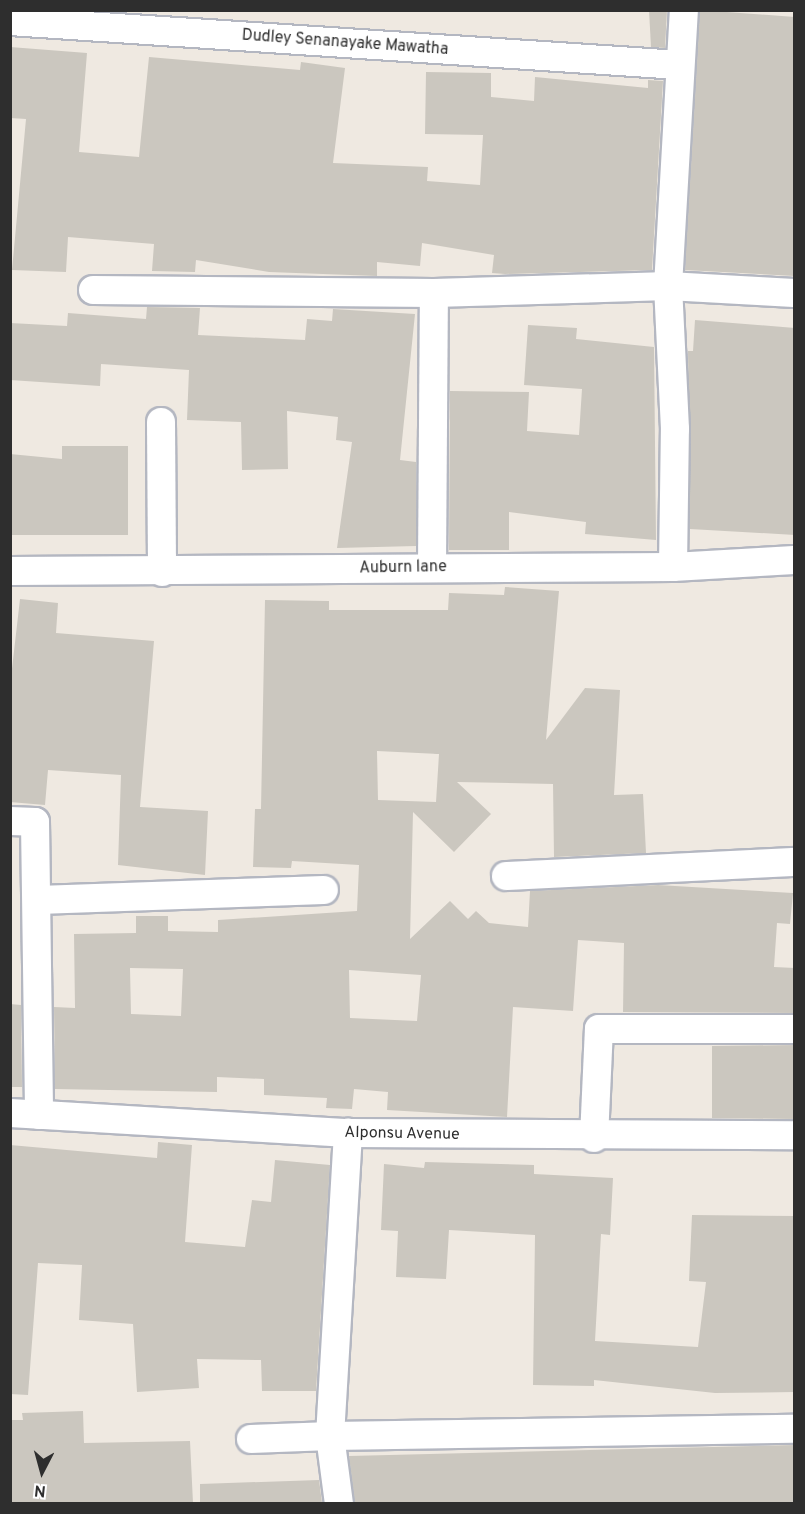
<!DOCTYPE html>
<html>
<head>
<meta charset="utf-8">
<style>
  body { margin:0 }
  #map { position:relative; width:805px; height:1514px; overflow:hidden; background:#efe9e1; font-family:Overpass,sans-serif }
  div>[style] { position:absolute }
  .building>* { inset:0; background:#cbc7bf }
  .roads { filter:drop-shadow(2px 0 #b4b7c1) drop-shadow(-2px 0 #b4b7c1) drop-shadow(0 2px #b4b7c1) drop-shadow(0 -2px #b4b7c1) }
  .minor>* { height:28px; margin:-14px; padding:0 14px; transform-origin:14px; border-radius:14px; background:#fff }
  span { translate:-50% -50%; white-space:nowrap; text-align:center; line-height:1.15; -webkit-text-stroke:6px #fff; paint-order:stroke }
  .street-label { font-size:16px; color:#2e2e2e }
  .frame { position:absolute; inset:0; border:12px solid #2e2e2e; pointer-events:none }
  .north { position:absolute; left:12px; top:1442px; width:60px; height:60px; -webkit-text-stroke:4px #fff; paint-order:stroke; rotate:186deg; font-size:16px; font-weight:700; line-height:24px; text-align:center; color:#2e2e2e }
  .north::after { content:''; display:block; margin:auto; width:21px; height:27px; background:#2e2e2e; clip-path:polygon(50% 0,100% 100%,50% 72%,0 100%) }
</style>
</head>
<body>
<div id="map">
  <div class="building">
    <i style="clip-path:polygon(649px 10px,667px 10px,665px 48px,651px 47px)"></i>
    <i style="clip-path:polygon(700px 10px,795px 17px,795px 276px,685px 270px)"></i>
    <i style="clip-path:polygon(10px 47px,87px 53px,79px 152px,139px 157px,149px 57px,300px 70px,301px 62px,345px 68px,333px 163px,428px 167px,427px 181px,480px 185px,483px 135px,425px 134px,426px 72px,491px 73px,491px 97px,534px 101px,535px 77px,648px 88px,648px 80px,663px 81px,652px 270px,505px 274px,492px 273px,494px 255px,422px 243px,420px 266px,377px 262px,377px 276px,269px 272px,196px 260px,195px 272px,152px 271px,154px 244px,68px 237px,66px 272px,12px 270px,26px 119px,10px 118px)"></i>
    <i style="clip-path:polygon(147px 307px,200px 308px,198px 335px,305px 340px,307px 319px,332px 321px,333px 309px,415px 314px,400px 460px,416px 462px,416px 546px,337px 548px,352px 442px,336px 440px,338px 417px,287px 411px,288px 469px,242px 470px,241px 422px,187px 420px,189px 370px,101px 364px,100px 386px,10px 380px,10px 323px,67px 326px,68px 313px,146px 319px)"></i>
    <i style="clip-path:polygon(695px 320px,795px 328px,795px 535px,690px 529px,688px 351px,693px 351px)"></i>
    <i style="clip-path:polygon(528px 325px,577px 328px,576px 339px,654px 347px,656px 540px,585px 534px,586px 522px,509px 512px,509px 550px,449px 550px,450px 391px,529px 392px,527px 431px,579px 435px,582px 389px,524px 385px)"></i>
    <i style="clip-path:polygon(62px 446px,128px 446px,128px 535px,10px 535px,10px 454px,62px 459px)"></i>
    <i style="clip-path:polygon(evenodd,505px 587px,559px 591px,546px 740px,585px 688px,620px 690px,614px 795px,643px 794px,646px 853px,554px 857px,553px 784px,457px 782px,491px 814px,454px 852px,413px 812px,410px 939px,450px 901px,468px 919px,476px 911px,489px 923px,528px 927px,530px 891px,658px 885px,793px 893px,790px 924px,777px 923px,774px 967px,795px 968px,795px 1013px,623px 1012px,624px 943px,578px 940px,573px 1011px,513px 1007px,507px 1117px,387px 1110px,388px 1092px,354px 1089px,352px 1109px,326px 1108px,327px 1098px,264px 1095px,264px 1079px,217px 1077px,217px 1092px,55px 1089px,54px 1007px,75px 1008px,74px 934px,136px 933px,136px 916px,168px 916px,168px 931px,218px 932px,218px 920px,357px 911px,359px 865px,292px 861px,291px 868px,253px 867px,255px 809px,261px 809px,265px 600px,329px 601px,329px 610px,448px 610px,449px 593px,504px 595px,505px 587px,377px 751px,439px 754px,436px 802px,378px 800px,377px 751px,505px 587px,130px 968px,183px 969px,181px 1016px,131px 1014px,130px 968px,505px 587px,349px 970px,421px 975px,417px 1021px,350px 1018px,349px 970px)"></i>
    <i style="clip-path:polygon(20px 599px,58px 603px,56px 633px,154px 641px,140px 807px,208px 811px,205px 875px,118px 865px,121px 775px,48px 770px,45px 805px,10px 802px,10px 686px)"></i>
    <i style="clip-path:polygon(10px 1004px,21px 1005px,22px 1087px,10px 1087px)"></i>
    <i style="clip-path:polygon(795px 1045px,795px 1119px,712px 1118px,712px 1046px)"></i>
    <i style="clip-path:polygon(158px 1142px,192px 1145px,185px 1242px,245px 1247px,252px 1200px,271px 1202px,275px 1160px,330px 1165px,316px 1391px,262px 1391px,261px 1360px,197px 1359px,199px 1388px,137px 1392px,133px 1324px,79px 1320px,82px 1265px,38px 1263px,28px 1395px,10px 1394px,10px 1145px,157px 1158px)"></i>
    <i style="clip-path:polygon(425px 1162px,534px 1165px,534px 1174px,613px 1178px,610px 1235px,601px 1234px,595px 1341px,698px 1347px,706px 1282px,689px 1281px,692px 1215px,795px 1216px,795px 1392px,715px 1393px,594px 1380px,594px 1386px,533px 1385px,535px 1235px,449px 1230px,446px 1279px,396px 1277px,398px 1231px,381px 1230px,384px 1164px,424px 1168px)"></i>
    <i style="clip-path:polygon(83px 1411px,84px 1443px,190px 1441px,193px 1503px,10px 1503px,10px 1420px,23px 1420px,22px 1413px)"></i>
    <i style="clip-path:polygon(795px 1445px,795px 1503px,355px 1503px,349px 1456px)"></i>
    <i style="clip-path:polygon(319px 1480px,322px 1503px,200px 1503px,200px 1484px)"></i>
  </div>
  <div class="roads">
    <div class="minor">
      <i style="left:10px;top:21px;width:670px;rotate:3.76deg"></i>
      <i style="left:93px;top:290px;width:341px;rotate:0.5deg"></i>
      <i style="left:434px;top:293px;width:234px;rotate:-1.7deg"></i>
      <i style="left:668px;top:286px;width:126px;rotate:3.2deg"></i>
      <i style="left:161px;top:422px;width:150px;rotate:89.6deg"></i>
      <i style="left:673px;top:567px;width:138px;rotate:-89.2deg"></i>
      <i style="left:675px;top:429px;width:143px;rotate:-92.8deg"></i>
      <i style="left:668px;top:286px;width:276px;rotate:-86.7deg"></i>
      <i style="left:432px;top:568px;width:275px;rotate:-89.6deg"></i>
      <i style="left:10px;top:571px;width:663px;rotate:-0.35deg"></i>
      <i style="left:673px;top:567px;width:121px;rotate:-3.3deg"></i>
      <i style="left:10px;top:821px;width:25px;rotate:2deg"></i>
      <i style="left:35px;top:822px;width:293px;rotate:89.2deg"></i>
      <i style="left:506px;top:876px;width:288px;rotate:-2.8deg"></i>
      <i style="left:38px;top:900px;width:286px;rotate:-2deg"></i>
      <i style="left:10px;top:1113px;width:339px;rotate:3.4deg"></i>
      <i style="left:348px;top:1133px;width:446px;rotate:0.3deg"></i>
      <i style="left:594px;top:1138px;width:109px;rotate:-87.4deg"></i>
      <i style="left:599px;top:1029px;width:195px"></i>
      <i style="left:251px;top:1439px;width:79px;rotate:-2.2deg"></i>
      <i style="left:330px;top:1436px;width:304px;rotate:-86.6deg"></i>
      <i style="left:339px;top:1504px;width:69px;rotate:-97.5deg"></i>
      <i style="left:330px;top:1436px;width:464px;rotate:-0.9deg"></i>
    </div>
  </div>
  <div class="street-label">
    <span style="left:345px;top:43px;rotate:4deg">Dudley Senanayake Mawatha</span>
    <span style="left:403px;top:568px;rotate:-1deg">Auburn lane</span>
    <span style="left:402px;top:1134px;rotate:1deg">Alponsu Avenue</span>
  </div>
  <div class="frame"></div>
  <div class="north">N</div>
</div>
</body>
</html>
